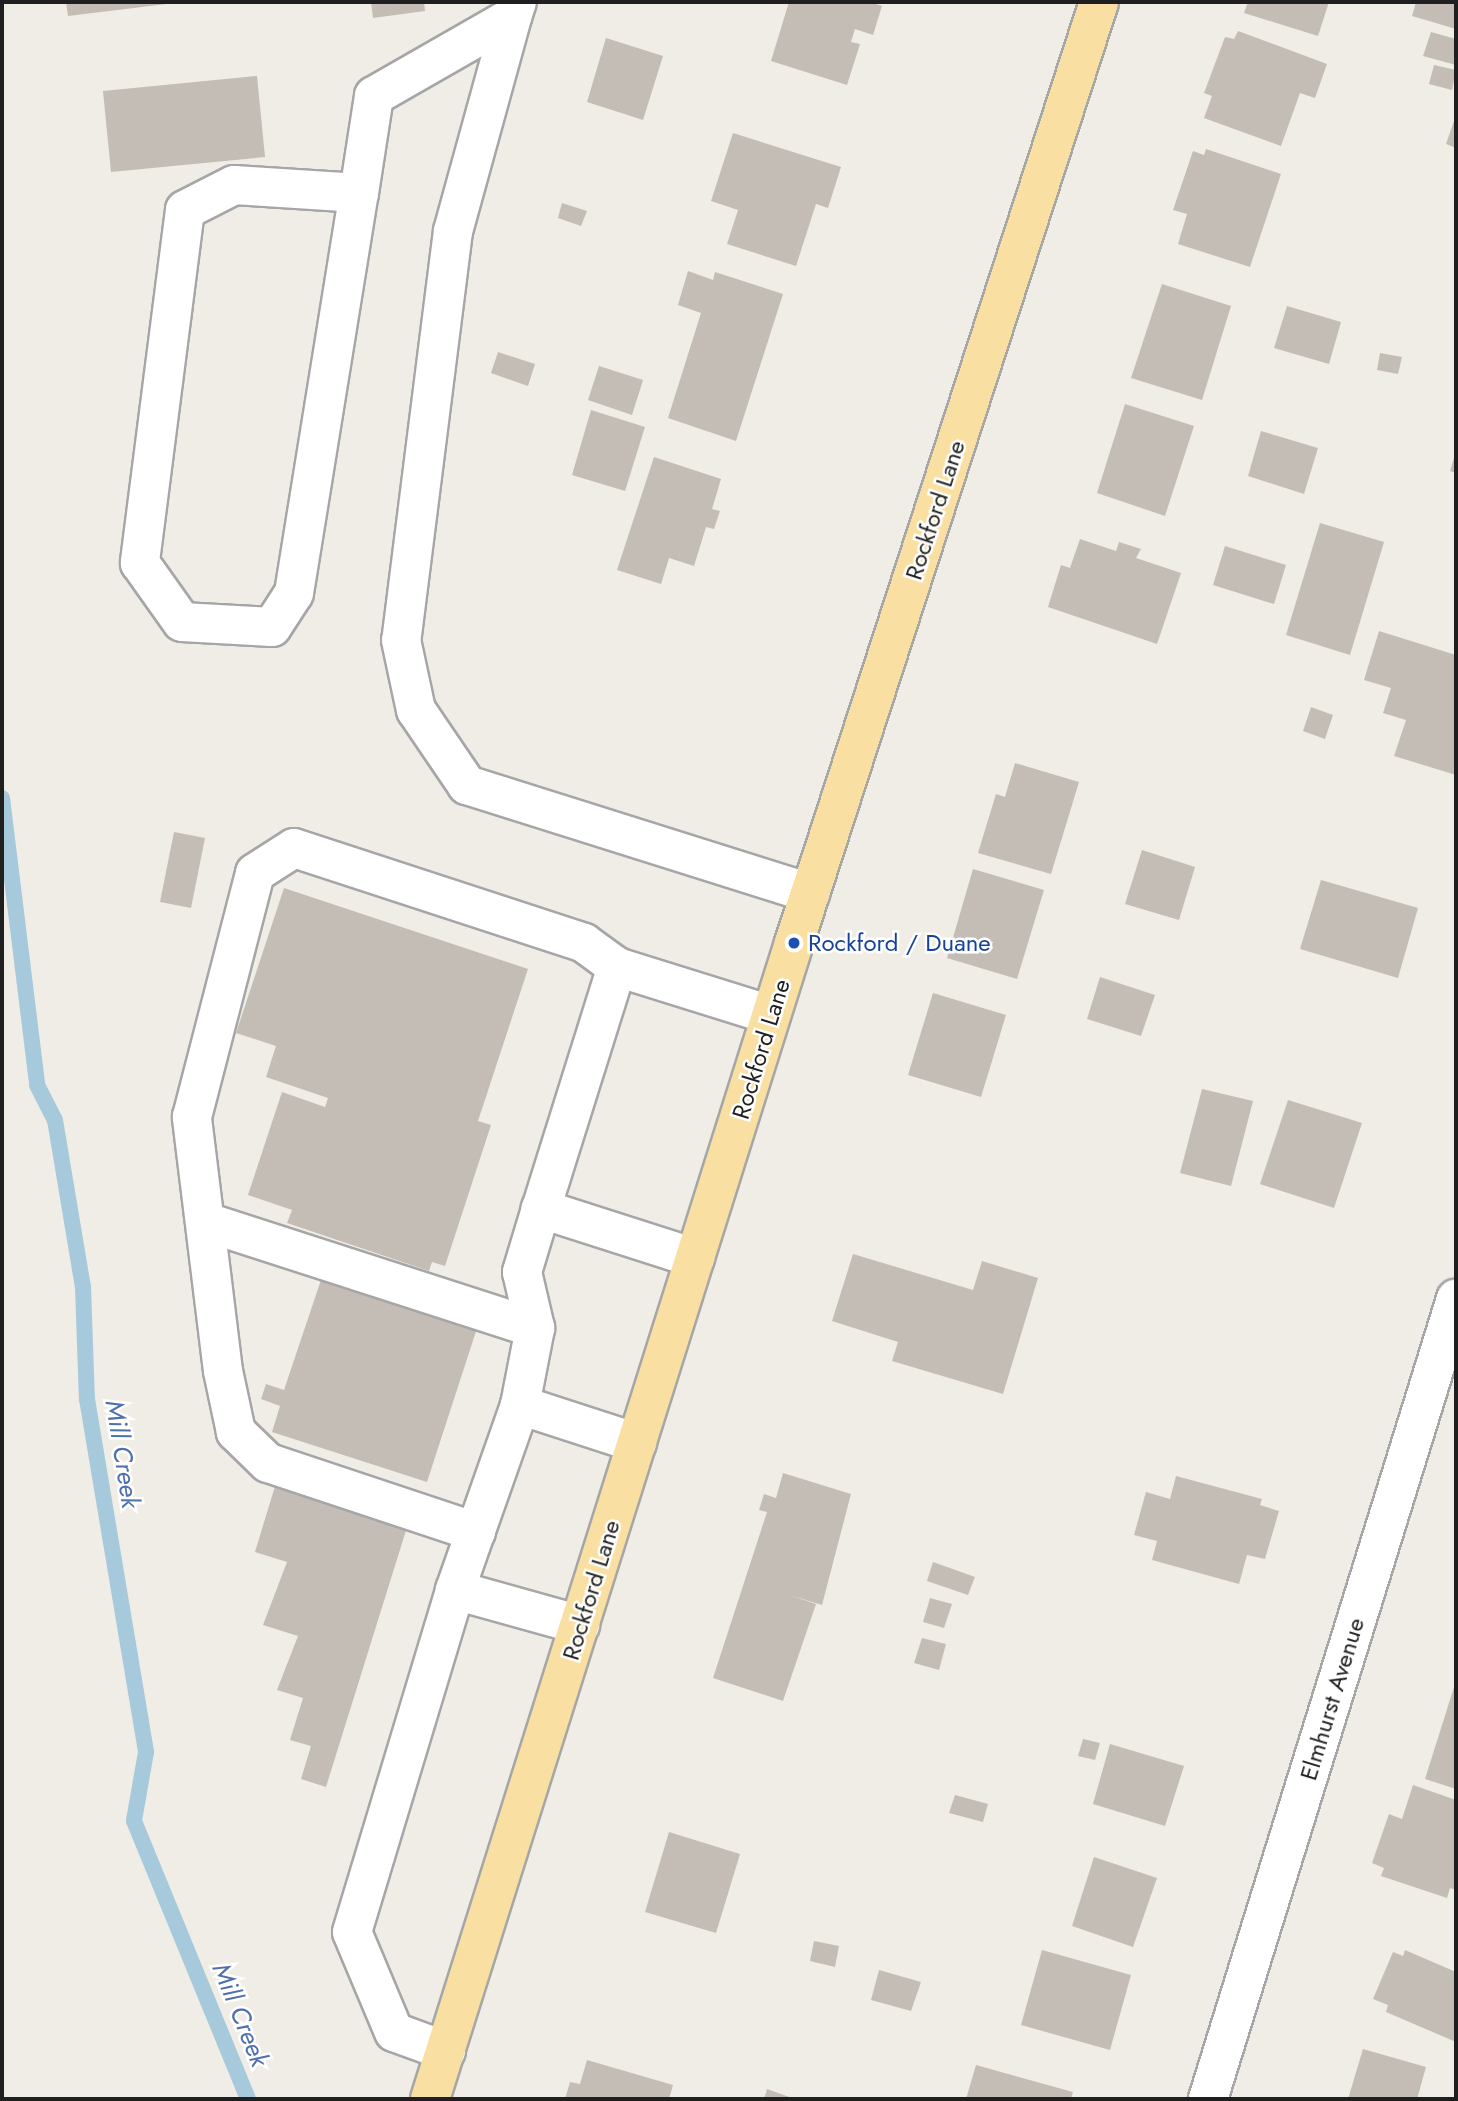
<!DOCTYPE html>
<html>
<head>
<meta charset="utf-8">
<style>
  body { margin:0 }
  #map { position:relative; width:1458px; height:2101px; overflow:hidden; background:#efede6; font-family:Jost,sans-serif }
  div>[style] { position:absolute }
  .stream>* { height:16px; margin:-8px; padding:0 8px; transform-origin:8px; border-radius:8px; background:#a7c9dc }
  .building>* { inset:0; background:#c4bdb5 }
  .roads { filter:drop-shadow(2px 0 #a6a6a6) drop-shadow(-2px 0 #a6a6a6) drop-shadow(0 2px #a6a6a6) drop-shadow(0 -2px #a6a6a6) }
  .minor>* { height:38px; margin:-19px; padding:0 19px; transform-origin:19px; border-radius:19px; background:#fff }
  .major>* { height:38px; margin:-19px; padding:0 19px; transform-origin:19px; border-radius:19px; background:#f9dfa1 }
  .dots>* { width:19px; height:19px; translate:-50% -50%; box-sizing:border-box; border:4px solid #fff; border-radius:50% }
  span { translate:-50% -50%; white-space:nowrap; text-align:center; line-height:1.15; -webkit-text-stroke:5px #fff; paint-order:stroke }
  .street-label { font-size:24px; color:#1f1f1f }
  .transit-label { font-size:24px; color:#164399 }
  .left { translate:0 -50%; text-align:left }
  .water-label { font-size:26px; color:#4e70ac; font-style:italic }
  .frame { position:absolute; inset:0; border:4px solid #1f1f1f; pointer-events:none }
</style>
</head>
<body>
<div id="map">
  <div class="stream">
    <i style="left:2px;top:798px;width:289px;rotate:83deg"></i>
    <i style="left:37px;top:1085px;width:39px;rotate:63deg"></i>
    <i style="left:55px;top:1120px;width:169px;rotate:80.5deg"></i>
    <i style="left:83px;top:1287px;width:112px;rotate:88deg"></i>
    <i style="left:87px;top:1399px;width:358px;rotate:80.5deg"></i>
    <i style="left:146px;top:1752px;width:70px;rotate:99.9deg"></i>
    <i style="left:134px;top:1821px;width:300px;rotate:67.7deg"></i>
  </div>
  <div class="building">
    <i style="clip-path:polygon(66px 2px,175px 2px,175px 3px,68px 16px)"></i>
    <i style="clip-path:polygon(371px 2px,424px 2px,425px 11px,373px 18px)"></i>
    <i style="clip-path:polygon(789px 2px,870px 2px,882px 6px,873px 35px,855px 29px,851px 42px,860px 44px,847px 85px,771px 61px)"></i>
    <i style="clip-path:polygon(1248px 2px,1329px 2px,1318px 36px,1244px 13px)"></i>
    <i style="clip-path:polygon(1416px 2px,1456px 2px,1456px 29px,1412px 16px)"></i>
    <i style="clip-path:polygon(1238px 31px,1327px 64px,1315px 98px,1300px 93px,1281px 146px,1204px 118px,1212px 96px,1204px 93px,1225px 37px,1234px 39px)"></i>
    <i style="clip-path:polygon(1431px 32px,1456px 39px,1456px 65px,1423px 56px)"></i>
    <i style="clip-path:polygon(606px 38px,663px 56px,643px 120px,587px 102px)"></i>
    <i style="clip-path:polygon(1434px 65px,1456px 70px,1452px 90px,1429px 84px)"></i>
    <i style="clip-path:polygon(257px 76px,265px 157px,111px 172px,103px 91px)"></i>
    <i style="clip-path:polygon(1456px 115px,1456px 148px,1446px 144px)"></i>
    <i style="clip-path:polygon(733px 133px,841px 167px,828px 208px,816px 204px,796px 266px,727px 244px,738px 210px,711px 201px)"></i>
    <i style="clip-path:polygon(1206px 149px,1281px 174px,1250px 267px,1178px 244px,1187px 214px,1173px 210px,1193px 151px,1204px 155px)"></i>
    <i style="clip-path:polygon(562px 203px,587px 211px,581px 226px,558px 218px)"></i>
    <i style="clip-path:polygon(688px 271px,713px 280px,715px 272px,783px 294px,736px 441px,668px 418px,701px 313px,678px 305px)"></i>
    <i style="clip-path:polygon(1162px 284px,1231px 306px,1202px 400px,1131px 378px)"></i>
    <i style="clip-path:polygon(1287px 306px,1341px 322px,1329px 364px,1274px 348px)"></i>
    <i style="clip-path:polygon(498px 352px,535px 364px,528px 386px,491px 373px)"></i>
    <i style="clip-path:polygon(1380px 353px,1402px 357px,1398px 374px,1377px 370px)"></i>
    <i style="clip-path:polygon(599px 366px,643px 380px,632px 415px,588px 400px)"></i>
    <i style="clip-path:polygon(1125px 404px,1194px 426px,1165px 516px,1097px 493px)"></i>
    <i style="clip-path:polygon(591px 410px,645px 427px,625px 491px,572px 475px)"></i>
    <i style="clip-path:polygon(1261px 431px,1318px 448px,1304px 494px,1248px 476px)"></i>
    <i style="clip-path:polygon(1456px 451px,1456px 473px,1450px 471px)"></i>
    <i style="clip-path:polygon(654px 457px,721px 479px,712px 509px,720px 511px,714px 529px,706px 527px,694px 566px,669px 558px,661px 584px,617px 570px)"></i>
    <i style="clip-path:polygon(1320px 523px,1384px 542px,1350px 655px,1286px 635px)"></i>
    <i style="clip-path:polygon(1080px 539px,1116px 551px,1119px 542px,1141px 549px,1136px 558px,1181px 573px,1157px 644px,1048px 607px,1061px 565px,1070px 568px)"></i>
    <i style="clip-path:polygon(1225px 546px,1286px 565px,1274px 604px,1213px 585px)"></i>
    <i style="clip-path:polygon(1379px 631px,1456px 655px,1456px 775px,1394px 756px,1406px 720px,1383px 713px,1391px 688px,1364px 680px)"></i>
    <i style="clip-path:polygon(1311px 707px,1333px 715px,1325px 739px,1303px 731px)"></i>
    <i style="clip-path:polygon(1015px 763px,1079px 782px,1051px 874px,978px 853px,996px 794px,1005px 797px)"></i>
    <i style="clip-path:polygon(174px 832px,205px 838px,191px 908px,160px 902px)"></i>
    <i style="clip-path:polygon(1142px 850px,1195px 867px,1179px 920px,1125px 904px)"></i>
    <i style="clip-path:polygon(973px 869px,1044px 890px,1017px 979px,947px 958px)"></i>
    <i style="clip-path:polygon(1321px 880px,1418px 908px,1398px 978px,1300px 949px)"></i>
    <i style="clip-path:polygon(284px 888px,528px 969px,478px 1121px,491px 1125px,445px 1266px,432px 1262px,429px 1271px,287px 1223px,292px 1210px,248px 1195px,282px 1092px,325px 1107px,328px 1098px,266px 1077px,276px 1046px,236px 1033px)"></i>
    <i style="clip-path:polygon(1100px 977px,1155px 995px,1141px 1036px,1087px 1019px)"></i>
    <i style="clip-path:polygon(933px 993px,1006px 1015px,981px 1097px,908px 1075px)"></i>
    <i style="clip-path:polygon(1202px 1089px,1253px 1101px,1231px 1186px,1180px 1173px)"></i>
    <i style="clip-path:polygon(1288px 1100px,1362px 1123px,1334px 1208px,1260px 1184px)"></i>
    <i style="clip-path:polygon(853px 1254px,973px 1290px,982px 1261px,1038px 1278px,1003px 1394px,892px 1361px,898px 1342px,832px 1321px)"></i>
    <i style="clip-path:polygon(325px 1268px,480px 1319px,427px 1482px,272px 1432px,280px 1406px,261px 1399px,266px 1384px,284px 1390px)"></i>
    <i style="clip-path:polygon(783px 1473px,851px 1494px,822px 1605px,789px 1595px,816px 1604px,783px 1701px,713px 1678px,767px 1512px,759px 1510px,764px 1494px,776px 1498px)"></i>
    <i style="clip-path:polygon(1176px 1476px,1262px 1499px,1260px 1505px,1279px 1511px,1265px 1559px,1247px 1555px,1239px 1584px,1152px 1560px,1157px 1541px,1134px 1535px,1146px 1492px,1170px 1499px)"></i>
    <i style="clip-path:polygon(276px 1483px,408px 1524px,326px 1787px,301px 1779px,311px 1746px,290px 1740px,303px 1698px,277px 1690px,298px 1636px,263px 1625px,287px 1562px,255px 1552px)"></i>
    <i style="clip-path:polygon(933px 1562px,975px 1577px,968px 1595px,927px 1581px)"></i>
    <i style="clip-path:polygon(930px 1598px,952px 1604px,944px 1628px,923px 1622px)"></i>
    <i style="clip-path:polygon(922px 1638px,946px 1644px,939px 1670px,914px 1663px)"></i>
    <i style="clip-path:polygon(1454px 1687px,1456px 1688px,1456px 1789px,1425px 1779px)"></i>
    <i style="clip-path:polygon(1083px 1739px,1100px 1743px,1095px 1760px,1078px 1756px)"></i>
    <i style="clip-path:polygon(1110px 1744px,1184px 1766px,1165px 1826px,1093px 1804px)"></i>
    <i style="clip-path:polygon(1413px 1785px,1456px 1800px,1456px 1890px,1450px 1888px,1447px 1898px,1381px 1876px,1384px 1868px,1372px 1863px,1389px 1814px,1402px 1819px)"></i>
    <i style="clip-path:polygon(955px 1795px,988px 1804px,983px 1822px,949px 1813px)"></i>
    <i style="clip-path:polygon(669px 1832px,740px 1854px,716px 1933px,645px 1912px)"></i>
    <i style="clip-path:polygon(1094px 1857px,1157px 1878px,1133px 1947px,1072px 1926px)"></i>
    <i style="clip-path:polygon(814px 1941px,839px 1946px,835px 1967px,810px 1961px)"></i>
    <i style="clip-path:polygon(1042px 1950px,1131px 1975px,1110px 2050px,1021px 2025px)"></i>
    <i style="clip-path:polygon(1405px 1950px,1456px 1972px,1456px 2042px,1386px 2012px,1388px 2005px,1373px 1999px,1393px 1952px,1403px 1956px)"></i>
    <i style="clip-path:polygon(879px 1970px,921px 1982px,911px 2011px,871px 2000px)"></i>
    <i style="clip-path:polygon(1363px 2049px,1426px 2067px,1417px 2099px,1348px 2099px)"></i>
    <i style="clip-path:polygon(587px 2060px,673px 2085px,669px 2099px,565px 2099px,570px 2082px,580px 2084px)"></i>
    <i style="clip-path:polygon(976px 2065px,1073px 2092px,1071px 2099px,966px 2099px)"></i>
    <i style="clip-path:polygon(767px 2089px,795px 2099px,764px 2099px)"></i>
  </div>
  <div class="roads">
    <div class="minor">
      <i style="left:512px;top:17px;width:222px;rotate:105.4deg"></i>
      <i style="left:453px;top:231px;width:412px;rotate:97.2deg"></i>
      <i style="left:401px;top:640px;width:72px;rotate:77.9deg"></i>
      <i style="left:416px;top:710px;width:91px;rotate:55.8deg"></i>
      <i style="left:467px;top:785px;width:360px;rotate:17.5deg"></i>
      <i style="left:359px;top:193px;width:125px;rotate:-176.3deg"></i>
      <i style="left:234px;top:185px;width:55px;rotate:153deg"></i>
      <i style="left:185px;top:210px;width:356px;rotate:97.3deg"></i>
      <i style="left:140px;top:563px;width:72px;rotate:54.6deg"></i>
      <i style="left:182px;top:622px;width:90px;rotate:3.2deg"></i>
      <i style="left:272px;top:627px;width:40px;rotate:-57.1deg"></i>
      <i style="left:294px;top:593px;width:405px;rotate:-80.8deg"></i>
      <i style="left:359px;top:193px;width:98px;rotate:-81.2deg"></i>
      <i style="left:374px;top:96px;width:159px;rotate:-29.8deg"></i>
      <i style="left:512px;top:17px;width:16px;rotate:-72deg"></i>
      <i style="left:541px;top:1209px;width:66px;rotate:106.8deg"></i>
      <i style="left:522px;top:1272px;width:57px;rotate:76.9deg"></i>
      <i style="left:535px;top:1328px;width:78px;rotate:101deg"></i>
      <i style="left:520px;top:1405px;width:123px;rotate:18deg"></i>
      <i style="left:206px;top:1222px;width:346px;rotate:17.9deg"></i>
      <i style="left:695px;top:1258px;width:162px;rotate:-162.3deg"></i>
      <i style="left:541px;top:1209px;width:254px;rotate:-72.6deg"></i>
      <i style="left:617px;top:967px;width:161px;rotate:17.3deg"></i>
      <i style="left:476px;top:1532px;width:219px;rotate:-161.6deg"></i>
      <i style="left:268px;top:1463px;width:45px;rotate:-135.9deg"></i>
      <i style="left:236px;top:1432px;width:62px;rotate:-102deg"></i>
      <i style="left:223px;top:1371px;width:256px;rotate:-97deg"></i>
      <i style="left:192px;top:1117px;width:252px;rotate:-75.5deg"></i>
      <i style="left:255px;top:873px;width:46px;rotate:-32.7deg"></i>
      <i style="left:294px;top:848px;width:305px;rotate:18.1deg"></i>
      <i style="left:584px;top:943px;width:41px;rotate:36deg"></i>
      <i style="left:455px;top:1590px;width:130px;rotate:15.6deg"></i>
      <i style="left:446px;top:2051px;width:55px;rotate:-159.9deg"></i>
      <i style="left:394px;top:2032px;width:108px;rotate:-112.8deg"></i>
      <i style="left:352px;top:1932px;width:357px;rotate:-73.2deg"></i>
      <i style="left:455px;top:1590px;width:196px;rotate:-70.6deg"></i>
      <i style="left:1208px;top:2099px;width:838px;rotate:-72.78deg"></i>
    </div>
    <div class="major">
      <i style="left:430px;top:2099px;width:1212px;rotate:-72.52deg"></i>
      <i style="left:794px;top:943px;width:989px;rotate:-72.04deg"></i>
    </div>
  </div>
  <div class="dots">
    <i style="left:794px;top:943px;background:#1a4fb4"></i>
  </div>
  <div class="street-label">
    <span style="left:935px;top:510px;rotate:-72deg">Rockford Lane</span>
    <span style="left:761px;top:1049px;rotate:-73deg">Rockford Lane</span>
    <span style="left:591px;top:1590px;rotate:-73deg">Rockford Lane</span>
    <span style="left:1332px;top:1699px;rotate:-73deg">Elmhurst Avenue</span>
  </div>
  <div class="transit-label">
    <span class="left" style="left:808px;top:943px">Rockford / Duane</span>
  </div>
  <div class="water-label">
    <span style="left:122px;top:1454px;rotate:81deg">Mill Creek</span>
    <span style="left:240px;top:2015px;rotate:68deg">Mill Creek</span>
  </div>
  <div class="frame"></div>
</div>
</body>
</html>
